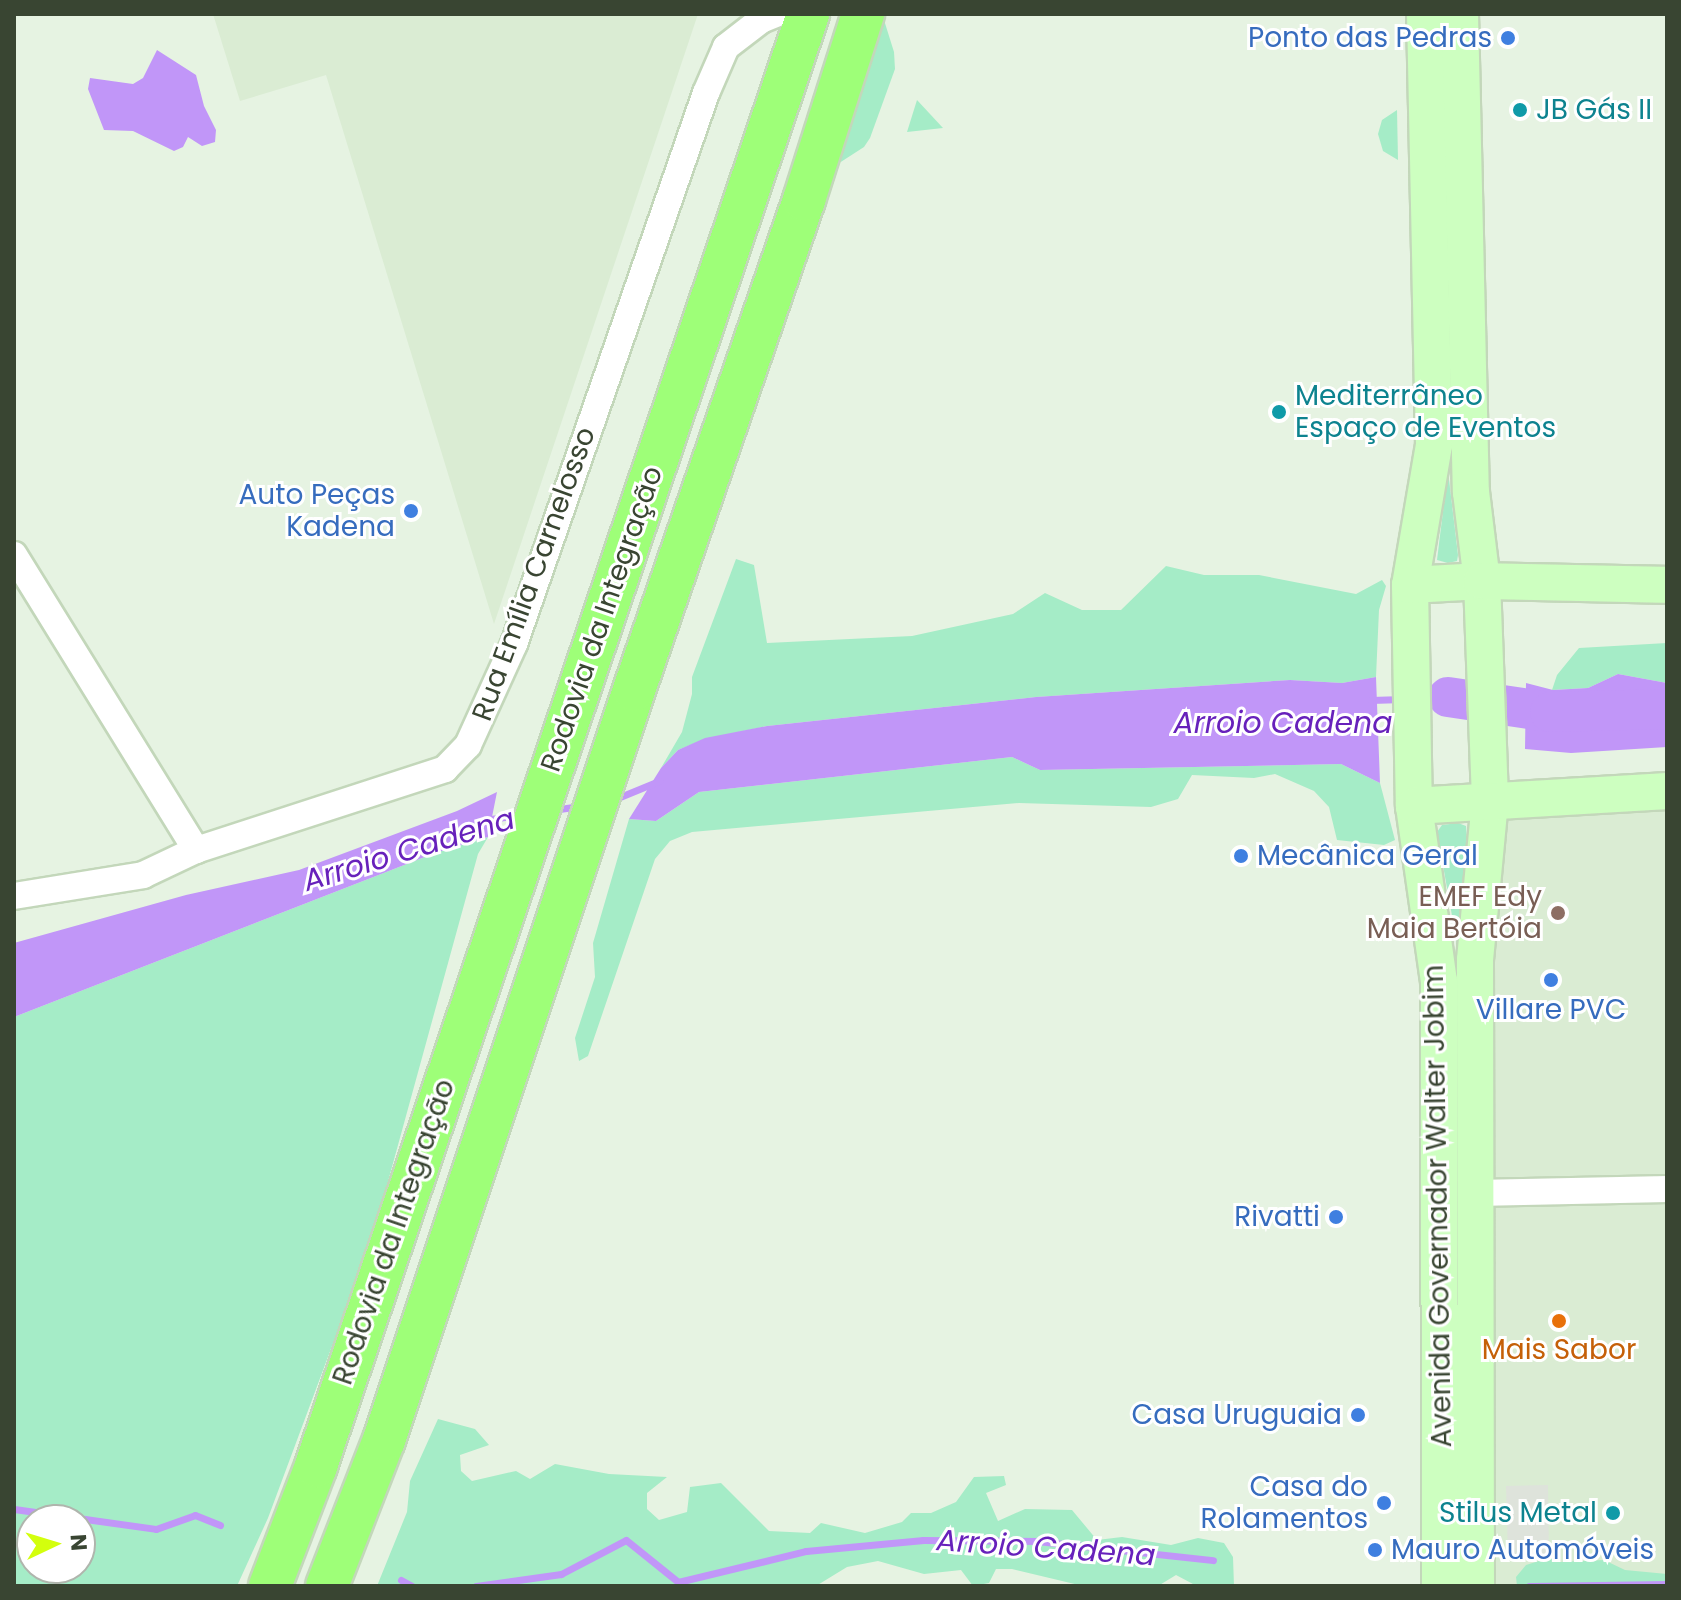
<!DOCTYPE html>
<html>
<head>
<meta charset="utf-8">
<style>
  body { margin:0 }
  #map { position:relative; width:1681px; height:1600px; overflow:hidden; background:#e6f3e2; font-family:Poppins,sans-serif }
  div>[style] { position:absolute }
  .residential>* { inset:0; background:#daecd3 }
  .green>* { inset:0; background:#a5ecc7 }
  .parking>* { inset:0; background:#dee3db }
  .water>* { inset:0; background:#c196f8 }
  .stream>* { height:7px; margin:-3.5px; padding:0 3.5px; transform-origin:3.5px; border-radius:3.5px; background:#c196f8 }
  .river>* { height:40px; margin:-20px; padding:0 20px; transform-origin:20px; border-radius:20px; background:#c196f8 }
  .roads { filter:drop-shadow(2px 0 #c3d7ba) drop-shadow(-2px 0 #c3d7ba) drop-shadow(0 2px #c3d7ba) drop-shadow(0 -2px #c3d7ba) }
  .minor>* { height:26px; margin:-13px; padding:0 13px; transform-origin:13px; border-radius:13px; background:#fff }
  .secondary>* { height:36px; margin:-18px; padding:0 18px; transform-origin:18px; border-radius:18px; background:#cdffc0 }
  .trunk>* { height:42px; margin:-21px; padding:0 21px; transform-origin:21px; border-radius:21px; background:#9eff78 }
  .dots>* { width:22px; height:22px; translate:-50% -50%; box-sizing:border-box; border:4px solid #fff; border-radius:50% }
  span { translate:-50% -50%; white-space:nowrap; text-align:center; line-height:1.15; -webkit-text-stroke:6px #fff; paint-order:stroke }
  .shop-label { font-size:28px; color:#366cbe }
  .right { translate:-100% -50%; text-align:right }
  .left { translate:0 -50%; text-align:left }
  .culture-label { font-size:28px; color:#0d838f }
  .street-label { font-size:28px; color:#394532 }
  .education-label { font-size:28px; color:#785e54 }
  .food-label { font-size:28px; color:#c56008 }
  .water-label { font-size:30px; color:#6721bb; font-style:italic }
  .frame { position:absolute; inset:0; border:16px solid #394532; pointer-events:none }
  .north { position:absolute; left:16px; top:1504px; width:80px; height:80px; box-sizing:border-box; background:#fff; border:2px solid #b0b5ad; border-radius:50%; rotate:86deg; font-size:22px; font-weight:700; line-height:32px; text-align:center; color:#394532 }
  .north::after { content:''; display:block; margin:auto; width:28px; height:36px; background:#d3ff0d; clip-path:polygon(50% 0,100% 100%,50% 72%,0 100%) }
</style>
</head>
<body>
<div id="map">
  <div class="residential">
    <i style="clip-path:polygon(213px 14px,698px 14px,494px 624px,326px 75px,240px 101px)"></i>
    <i style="clip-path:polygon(1667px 791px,1667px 1586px,1476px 1586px,1490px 801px)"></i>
  </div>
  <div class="green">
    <i style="clip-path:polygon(884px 20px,894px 52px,895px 69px,870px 138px,864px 147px,833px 167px)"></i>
    <i style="clip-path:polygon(917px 100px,943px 128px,907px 132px)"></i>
    <i style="clip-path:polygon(1397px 110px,1398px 160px,1383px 151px,1378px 134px,1382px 120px)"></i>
    <i style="clip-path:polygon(1448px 471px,1458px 555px,1457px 561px,1448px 563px,1437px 560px)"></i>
    <i style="clip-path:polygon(736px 559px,754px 565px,767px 643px,912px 636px,1013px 614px,1045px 593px,1082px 610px,1121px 610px,1166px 566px,1204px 575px,1259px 575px,1356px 594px,1382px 580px,1386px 586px,1379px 610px,1376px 677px,1342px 683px,1290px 680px,1036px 697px,767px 726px,705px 739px,678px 750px,661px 768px,682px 732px,692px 694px,692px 677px)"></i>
    <i style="clip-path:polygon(1667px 643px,1667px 683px,1618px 674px,1588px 688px,1552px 690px,1557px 675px,1579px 648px)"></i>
    <i style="clip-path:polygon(1012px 757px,1040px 770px,1341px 764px,1380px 783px,1395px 840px,1384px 845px,1337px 840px,1329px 807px,1314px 791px,1275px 774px,1254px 778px,1192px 775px,1178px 799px,1151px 807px,1019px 803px,692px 832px,670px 841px,655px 859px,588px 1056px,579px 1061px,575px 1038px,595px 977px,593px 943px,629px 819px,656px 821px,699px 792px)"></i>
    <i style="clip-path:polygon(1458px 823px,1466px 826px,1467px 838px,1460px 997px,1456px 938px,1437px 832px,1442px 825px)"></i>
    <i style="clip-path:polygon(evenodd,488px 837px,478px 854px,373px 1236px,268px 1518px,237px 1586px,14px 1586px,14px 1017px,435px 853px,488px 837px,32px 1520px,80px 1520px,80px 1568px,32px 1568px,32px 1520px)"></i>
    <i style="clip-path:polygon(438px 1419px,475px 1429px,489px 1445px,460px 1455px,461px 1471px,472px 1481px,516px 1471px,530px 1479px,555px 1464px,609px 1474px,667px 1477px,647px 1493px,647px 1509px,659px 1520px,687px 1512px,690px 1487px,721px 1483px,769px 1531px,810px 1533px,821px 1523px,865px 1533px,902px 1522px,911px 1513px,931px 1513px,956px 1502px,974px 1477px,1004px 1476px,1006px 1485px,986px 1493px,998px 1521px,1025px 1509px,1072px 1510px,1097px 1540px,1122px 1537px,1171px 1545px,1198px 1538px,1224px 1543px,1233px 1557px,1234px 1586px,1193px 1584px,1176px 1575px,1158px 1586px,1083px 1586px,1012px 1569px,996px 1569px,989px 1583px,973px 1586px,961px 1570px,924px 1574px,878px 1561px,847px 1567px,816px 1586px,377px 1586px,407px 1512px,410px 1481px)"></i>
    <i style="clip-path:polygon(1555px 1556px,1560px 1562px,1604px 1560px,1625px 1570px,1667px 1574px,1667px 1586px,1517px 1586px,1516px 1577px,1526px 1565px)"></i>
  </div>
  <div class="parking">
    <i style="clip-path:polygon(1548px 1485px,1549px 1555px,1508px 1556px,1506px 1486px)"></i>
  </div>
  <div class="water">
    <i style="clip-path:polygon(157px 50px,196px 75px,204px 106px,216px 130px,215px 142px,202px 146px,188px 137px,183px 147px,174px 151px,133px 131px,104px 130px,88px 89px,90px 78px,133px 84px,143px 78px)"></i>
    <i style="clip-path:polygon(1618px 674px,1667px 683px,1667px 747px,1571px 753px,1525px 749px,1526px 683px,1553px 690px,1588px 688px)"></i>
    <i style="clip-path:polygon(1376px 677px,1380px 783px,1341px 764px,1040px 770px,1012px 757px,699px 792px,656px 821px,629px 819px,661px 768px,678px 750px,705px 738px,767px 726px,1036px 697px,1290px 680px,1342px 683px)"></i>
    <i style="clip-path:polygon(497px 792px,488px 837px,435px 853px,14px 1017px,14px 943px,186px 895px,299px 870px,457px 811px)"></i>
  </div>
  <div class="stream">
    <i style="left:1423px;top:698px;width:25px;rotate:-2deg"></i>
    <i style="left:1371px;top:700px;width:32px;rotate:-2deg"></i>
    <i style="left:615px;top:799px;width:48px;rotate:-22.2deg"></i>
    <i style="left:552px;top:810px;width:27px;rotate:-8deg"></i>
    <i style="left:485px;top:820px;width:39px;rotate:-9deg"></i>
    <i style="left:14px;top:1509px;width:143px;rotate:8deg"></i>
    <i style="left:156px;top:1529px;width:41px;rotate:-19.7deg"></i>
    <i style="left:195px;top:1515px;width:27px;rotate:22deg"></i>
    <i style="left:401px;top:1580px;width:13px;rotate:29deg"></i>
    <i style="left:476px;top:1586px;width:86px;rotate:-8deg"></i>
    <i style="left:561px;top:1574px;width:73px;rotate:-27.6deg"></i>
    <i style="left:626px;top:1540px;width:67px;rotate:38.9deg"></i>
    <i style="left:678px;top:1582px;width:132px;rotate:-13.6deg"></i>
    <i style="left:806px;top:1551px;width:118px;rotate:-5.4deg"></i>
    <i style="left:923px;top:1540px;width:114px;rotate:0.5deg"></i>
    <i style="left:1037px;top:1541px;width:177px;rotate:6.2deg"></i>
    <i style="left:1529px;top:1586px;width:138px;rotate:-0.8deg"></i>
  </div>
  <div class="river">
    <i style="left:1448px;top:697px;width:103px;rotate:8.4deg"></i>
    <i style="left:1550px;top:712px;width:117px;rotate:-1.5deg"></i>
  </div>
  <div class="roads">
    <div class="minor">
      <i style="left:14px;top:555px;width:347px;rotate:58.3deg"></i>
      <i style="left:14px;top:896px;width:131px;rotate:-9.2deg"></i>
      <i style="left:143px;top:875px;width:59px;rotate:-25.3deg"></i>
      <i style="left:196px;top:850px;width:262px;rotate:-18deg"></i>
      <i style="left:445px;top:769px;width:33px;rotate:-46deg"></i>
      <i style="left:468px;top:745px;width:111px;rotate:-65.5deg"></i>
      <i style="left:514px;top:644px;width:583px;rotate:-70.79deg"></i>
      <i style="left:706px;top:93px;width:50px;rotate:-66.5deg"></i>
      <i style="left:726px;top:47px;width:44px;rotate:-37.6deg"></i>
      <i style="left:761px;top:20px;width:16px;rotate:-22deg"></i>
      <i style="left:1476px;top:1193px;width:191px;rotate:-1.2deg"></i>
    </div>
    <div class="secondary">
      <i style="left:1425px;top:14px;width:431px;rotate:88.8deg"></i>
      <i style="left:1434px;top:445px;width:142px;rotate:99.7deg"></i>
      <i style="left:1410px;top:585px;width:221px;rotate:89deg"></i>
      <i style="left:1414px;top:806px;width:177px;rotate:81.9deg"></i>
      <i style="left:1439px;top:981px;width:605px;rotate:89.91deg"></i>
      <i style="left:1460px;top:14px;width:478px;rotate:88.7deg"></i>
      <i style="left:1471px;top:492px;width:90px;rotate:83deg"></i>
      <i style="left:1482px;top:581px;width:220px;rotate:87.9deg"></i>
      <i style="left:1490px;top:801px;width:160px;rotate:95.4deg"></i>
      <i style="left:1475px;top:960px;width:626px;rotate:89.91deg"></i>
      <i style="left:1410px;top:585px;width:72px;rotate:-3.2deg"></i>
      <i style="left:1482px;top:581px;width:185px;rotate:1.2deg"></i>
      <i style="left:1414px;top:806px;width:253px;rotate:-3.4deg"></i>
    </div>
    <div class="trunk">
      <i style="left:270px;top:1586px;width:129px;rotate:-69deg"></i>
      <i style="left:316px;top:1466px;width:1533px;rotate:-71.28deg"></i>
      <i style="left:327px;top:1586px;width:157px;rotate:-68.7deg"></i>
      <i style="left:384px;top:1440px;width:791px;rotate:-71.57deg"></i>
      <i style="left:634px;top:690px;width:519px;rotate:-70.87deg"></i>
      <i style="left:804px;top:200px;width:195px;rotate:-72.4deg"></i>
    </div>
  </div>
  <div class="dots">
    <i style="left:1508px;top:38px;background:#3f7fe0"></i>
    <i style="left:1520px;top:110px;background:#0f9aa8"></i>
    <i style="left:1279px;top:412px;background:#0f9aa8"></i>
    <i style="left:411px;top:511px;background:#3f7fe0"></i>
    <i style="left:1241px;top:856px;background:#3f7fe0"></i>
    <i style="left:1558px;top:913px;background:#8d6e63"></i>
    <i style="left:1551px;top:980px;background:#3f7fe0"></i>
    <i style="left:1336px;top:1217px;background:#3f7fe0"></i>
    <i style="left:1559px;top:1321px;background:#e8710a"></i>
    <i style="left:1358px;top:1415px;background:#3f7fe0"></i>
    <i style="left:1384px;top:1503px;background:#3f7fe0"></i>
    <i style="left:1613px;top:1513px;background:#0f9aa8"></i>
    <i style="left:1375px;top:1550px;background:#3f7fe0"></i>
  </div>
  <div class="shop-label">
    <span class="right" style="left:1492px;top:38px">Ponto das Pedras</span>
    <span class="right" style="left:395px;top:511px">Auto Peças<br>Kadena</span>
    <span class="left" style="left:1257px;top:856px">Mecânica Geral</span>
    <span style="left:1551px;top:1010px">Villare PVC</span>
    <span class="right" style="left:1320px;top:1217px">Rivatti</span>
    <span class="right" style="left:1342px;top:1415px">Casa Uruguaia</span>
    <span class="right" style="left:1368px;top:1503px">Casa do<br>Rolamentos</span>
    <span class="left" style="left:1391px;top:1550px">Mauro Automóveis</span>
  </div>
  <div class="culture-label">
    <span class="left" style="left:1536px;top:110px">JB Gás II</span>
    <span class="left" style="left:1295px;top:412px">Mediterrâneo<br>Espaço de Eventos</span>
    <span class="right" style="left:1597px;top:1513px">Stilus Metal</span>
  </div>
  <div class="street-label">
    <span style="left:534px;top:574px;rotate:-70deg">Rua Emília Carnelosso</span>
    <span style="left:602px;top:619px;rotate:-71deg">Rodovia da Integração</span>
    <span style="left:1438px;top:1206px;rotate:-91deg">Avenida Governador Walter Jobim</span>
    <span style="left:394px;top:1232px;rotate:-71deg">Rodovia da Integração</span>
  </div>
  <div class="education-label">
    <span class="right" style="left:1542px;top:913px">EMEF Edy<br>Maia Bertóia</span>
  </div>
  <div class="food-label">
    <span style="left:1559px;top:1350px">Mais Sabor</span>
  </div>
  <div class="water-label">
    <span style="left:1283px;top:723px">Arroio Cadena</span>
    <span style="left:409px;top:850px;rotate:-17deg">Arroio Cadena</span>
    <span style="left:1046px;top:1548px;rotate:4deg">Arroio Cadena</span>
  </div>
  <div class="frame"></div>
  <div class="north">N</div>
</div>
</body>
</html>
